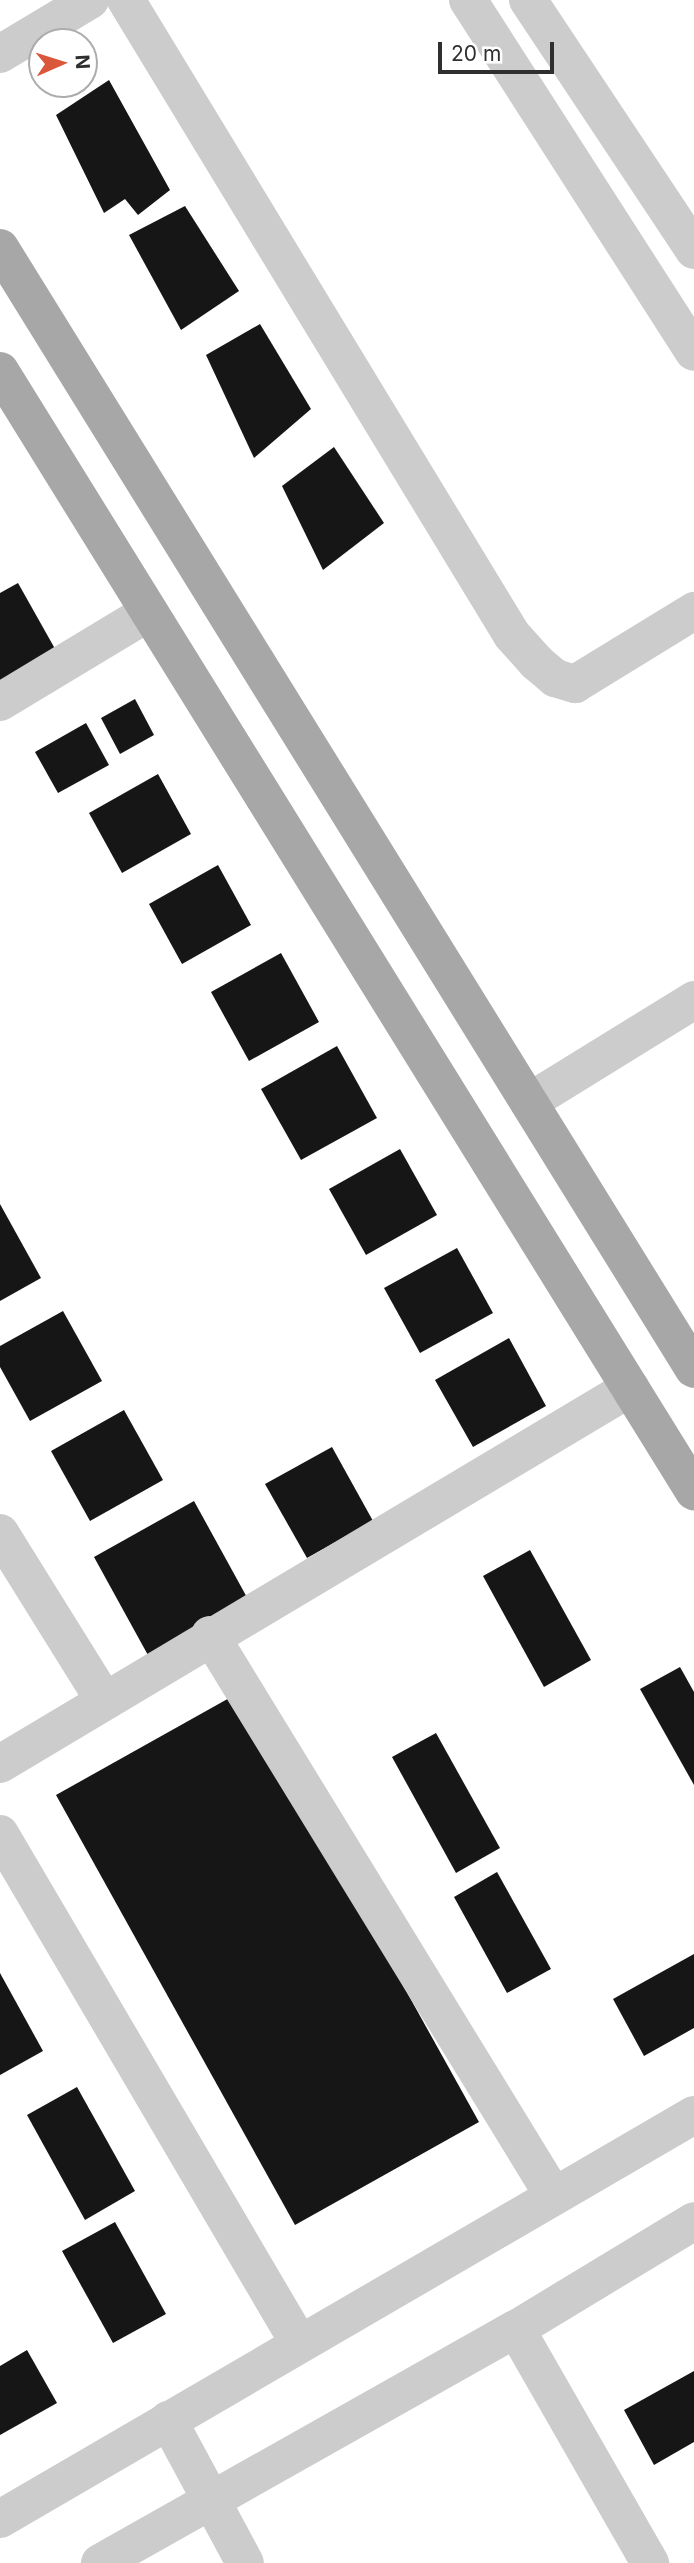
<!DOCTYPE html>
<html>
<head>
<meta charset="utf-8">
<style>
  body { margin:0 }
  #map { position:relative; width:694px; height:2563px; overflow:hidden; background:#fff; font-family:Inter,sans-serif }
  div>[style] { position:absolute }
  .building>* { inset:0; background:#161616 }
  .minor>* { height:38px; margin:-19px; padding:0 19px; transform-origin:19px; border-radius:19px; background:#ccc }
  .major>* { height:38px; margin:-19px; padding:0 19px; transform-origin:19px; border-radius:19px; background:#a7a7a7 }
  span { translate:-50% -50%; white-space:nowrap; text-align:center; line-height:1.15; -webkit-text-stroke:7px #fff; paint-order:stroke }
  .north { position:absolute; left:28px; top:28px; width:70px; height:70px; box-sizing:border-box; background:#fff; border:2px solid #acacac; border-radius:50%; rotate:87deg; font-size:19px; font-weight:700; line-height:28px; text-align:center; color:#2f2f2f }
  .north::after { content:''; display:block; margin:auto; width:24px; height:32px; background:#db573c; clip-path:polygon(50% 0,100% 100%,50% 72%,0 100%) }
  .scale { position:absolute; left:438px; top:42px; width:116px; height:32px; box-sizing:border-box; border:4px solid #2f2f2f; border-top:0; padding-left:9px; font-size:21px; line-height:24px; white-space:nowrap; color:#2f2f2f; -webkit-text-stroke:5px #fff; paint-order:stroke }
</style>
</head>
<body>
<div id="map">
  <div class="building">
    <i style="clip-path:polygon(109px 80px,170px 190px,138px 215px,125px 199px,104px 213px,56px 115px)"></i>
    <i style="clip-path:polygon(185px 206px,239px 291px,181px 330px,129px 235px)"></i>
    <i style="clip-path:polygon(260px 324px,311px 409px,254px 458px,206px 355px)"></i>
    <i style="clip-path:polygon(334px 447px,384px 523px,323px 570px,282px 486px)"></i>
    <i style="clip-path:polygon(18px 583px,63px 663px,0 698px,0 593px)"></i>
    <i style="clip-path:polygon(135px 699px,154px 735px,120px 754px,101px 718px)"></i>
    <i style="clip-path:polygon(86px 723px,109px 765px,58px 793px,35px 752px)"></i>
    <i style="clip-path:polygon(158px 774px,191px 834px,122px 873px,89px 813px)"></i>
    <i style="clip-path:polygon(218px 865px,251px 925px,182px 964px,149px 904px)"></i>
    <i style="clip-path:polygon(281px 953px,319px 1022px,249px 1061px,211px 992px)"></i>
    <i style="clip-path:polygon(337px 1046px,377px 1118px,301px 1160px,261px 1089px)"></i>
    <i style="clip-path:polygon(400px 1149px,437px 1215px,366px 1255px,329px 1189px)"></i>
    <i style="clip-path:polygon(0 1204px,41px 1278px,0 1301px)"></i>
    <i style="clip-path:polygon(457px 1248px,493px 1313px,420px 1353px,384px 1288px)"></i>
    <i style="clip-path:polygon(63px 1311px,102px 1381px,30px 1421px,0 1367px,0 1346px)"></i>
    <i style="clip-path:polygon(509px 1338px,546px 1406px,473px 1447px,435px 1380px)"></i>
    <i style="clip-path:polygon(124px 1410px,163px 1480px,90px 1521px,51px 1451px)"></i>
    <i style="clip-path:polygon(332px 1447px,373px 1521px,307px 1558px,265px 1484px)"></i>
    <i style="clip-path:polygon(194px 1501px,249px 1601px,149px 1657px,94px 1557px)"></i>
    <i style="clip-path:polygon(530px 1550px,591px 1660px,544px 1687px,483px 1576px)"></i>
    <i style="clip-path:polygon(680px 1667px,694px 1692px,694px 1785px,640px 1689px)"></i>
    <i style="clip-path:polygon(240px 1692px,479px 2122px,295px 2225px,56px 1795px)"></i>
    <i style="clip-path:polygon(436px 1733px,500px 1848px,456px 1873px,392px 1757px)"></i>
    <i style="clip-path:polygon(497px 1872px,551px 1969px,507px 1993px,454px 1897px)"></i>
    <i style="clip-path:polygon(694px 1954px,694px 2028px,644px 2056px,613px 1999px)"></i>
    <i style="clip-path:polygon(0 1973px,43px 2051px,0 2075px)"></i>
    <i style="clip-path:polygon(77px 2087px,135px 2191px,85px 2220px,27px 2115px)"></i>
    <i style="clip-path:polygon(115px 2222px,166px 2314px,113px 2343px,62px 2251px)"></i>
    <i style="clip-path:polygon(27px 2350px,57px 2403px,0 2435px,0 2366px)"></i>
    <i style="clip-path:polygon(694px 2371px,694px 2442px,654px 2465px,624px 2410px)"></i>
  </div>
  <div class="minor">
    <i style="left:126px;top:0;width:743px;rotate:58.71deg"></i>
    <i style="left:512px;top:635px;width:36px;rotate:48deg"></i>
    <i style="left:536px;top:662px;width:25px;rotate:40deg"></i>
    <i style="left:555px;top:678px;width:21px;rotate:17deg"></i>
    <i style="left:575px;top:684px;width:140px;rotate:-31.5deg"></i>
    <i style="left:468px;top:0;width:418px;rotate:57.3deg"></i>
    <i style="left:528px;top:0;width:300px;rotate:56.4deg"></i>
    <i style="left:0;top:54px;width:105px;rotate:-31deg"></i>
    <i style="left:0;top:702px;width:174px;rotate:-31.1deg"></i>
    <i style="left:529px;top:1102px;width:194px;rotate:-31.7deg"></i>
    <i style="left:0;top:1533px;width:197px;rotate:58.1deg"></i>
    <i style="left:210px;top:1635px;width:657px;rotate:58.51deg"></i>
    <i style="left:0;top:1764px;width:734px;rotate:-30.83deg"></i>
    <i style="left:0;top:1834px;width:590px;rotate:59.57deg"></i>
    <i style="left:516px;top:2329px;width:270px;rotate:60.2deg"></i>
    <i style="left:168px;top:2420px;width:162px;rotate:61.7deg"></i>
    <i style="left:0;top:2519px;width:803px;rotate:-30.21deg"></i>
    <i style="left:100px;top:2563px;width:477px;rotate:-29.4deg"></i>
    <i style="left:516px;top:2329px;width:208px;rotate:-31.2deg"></i>
  </div>
  <div class="major">
    <i style="left:0;top:248px;width:1318px;rotate:58.24deg"></i>
    <i style="left:0;top:371px;width:1318px;rotate:58.22deg"></i>
  </div>
  <div class="north">N</div>
  <div class="scale">20 m</div>
</div>
</body>
</html>
